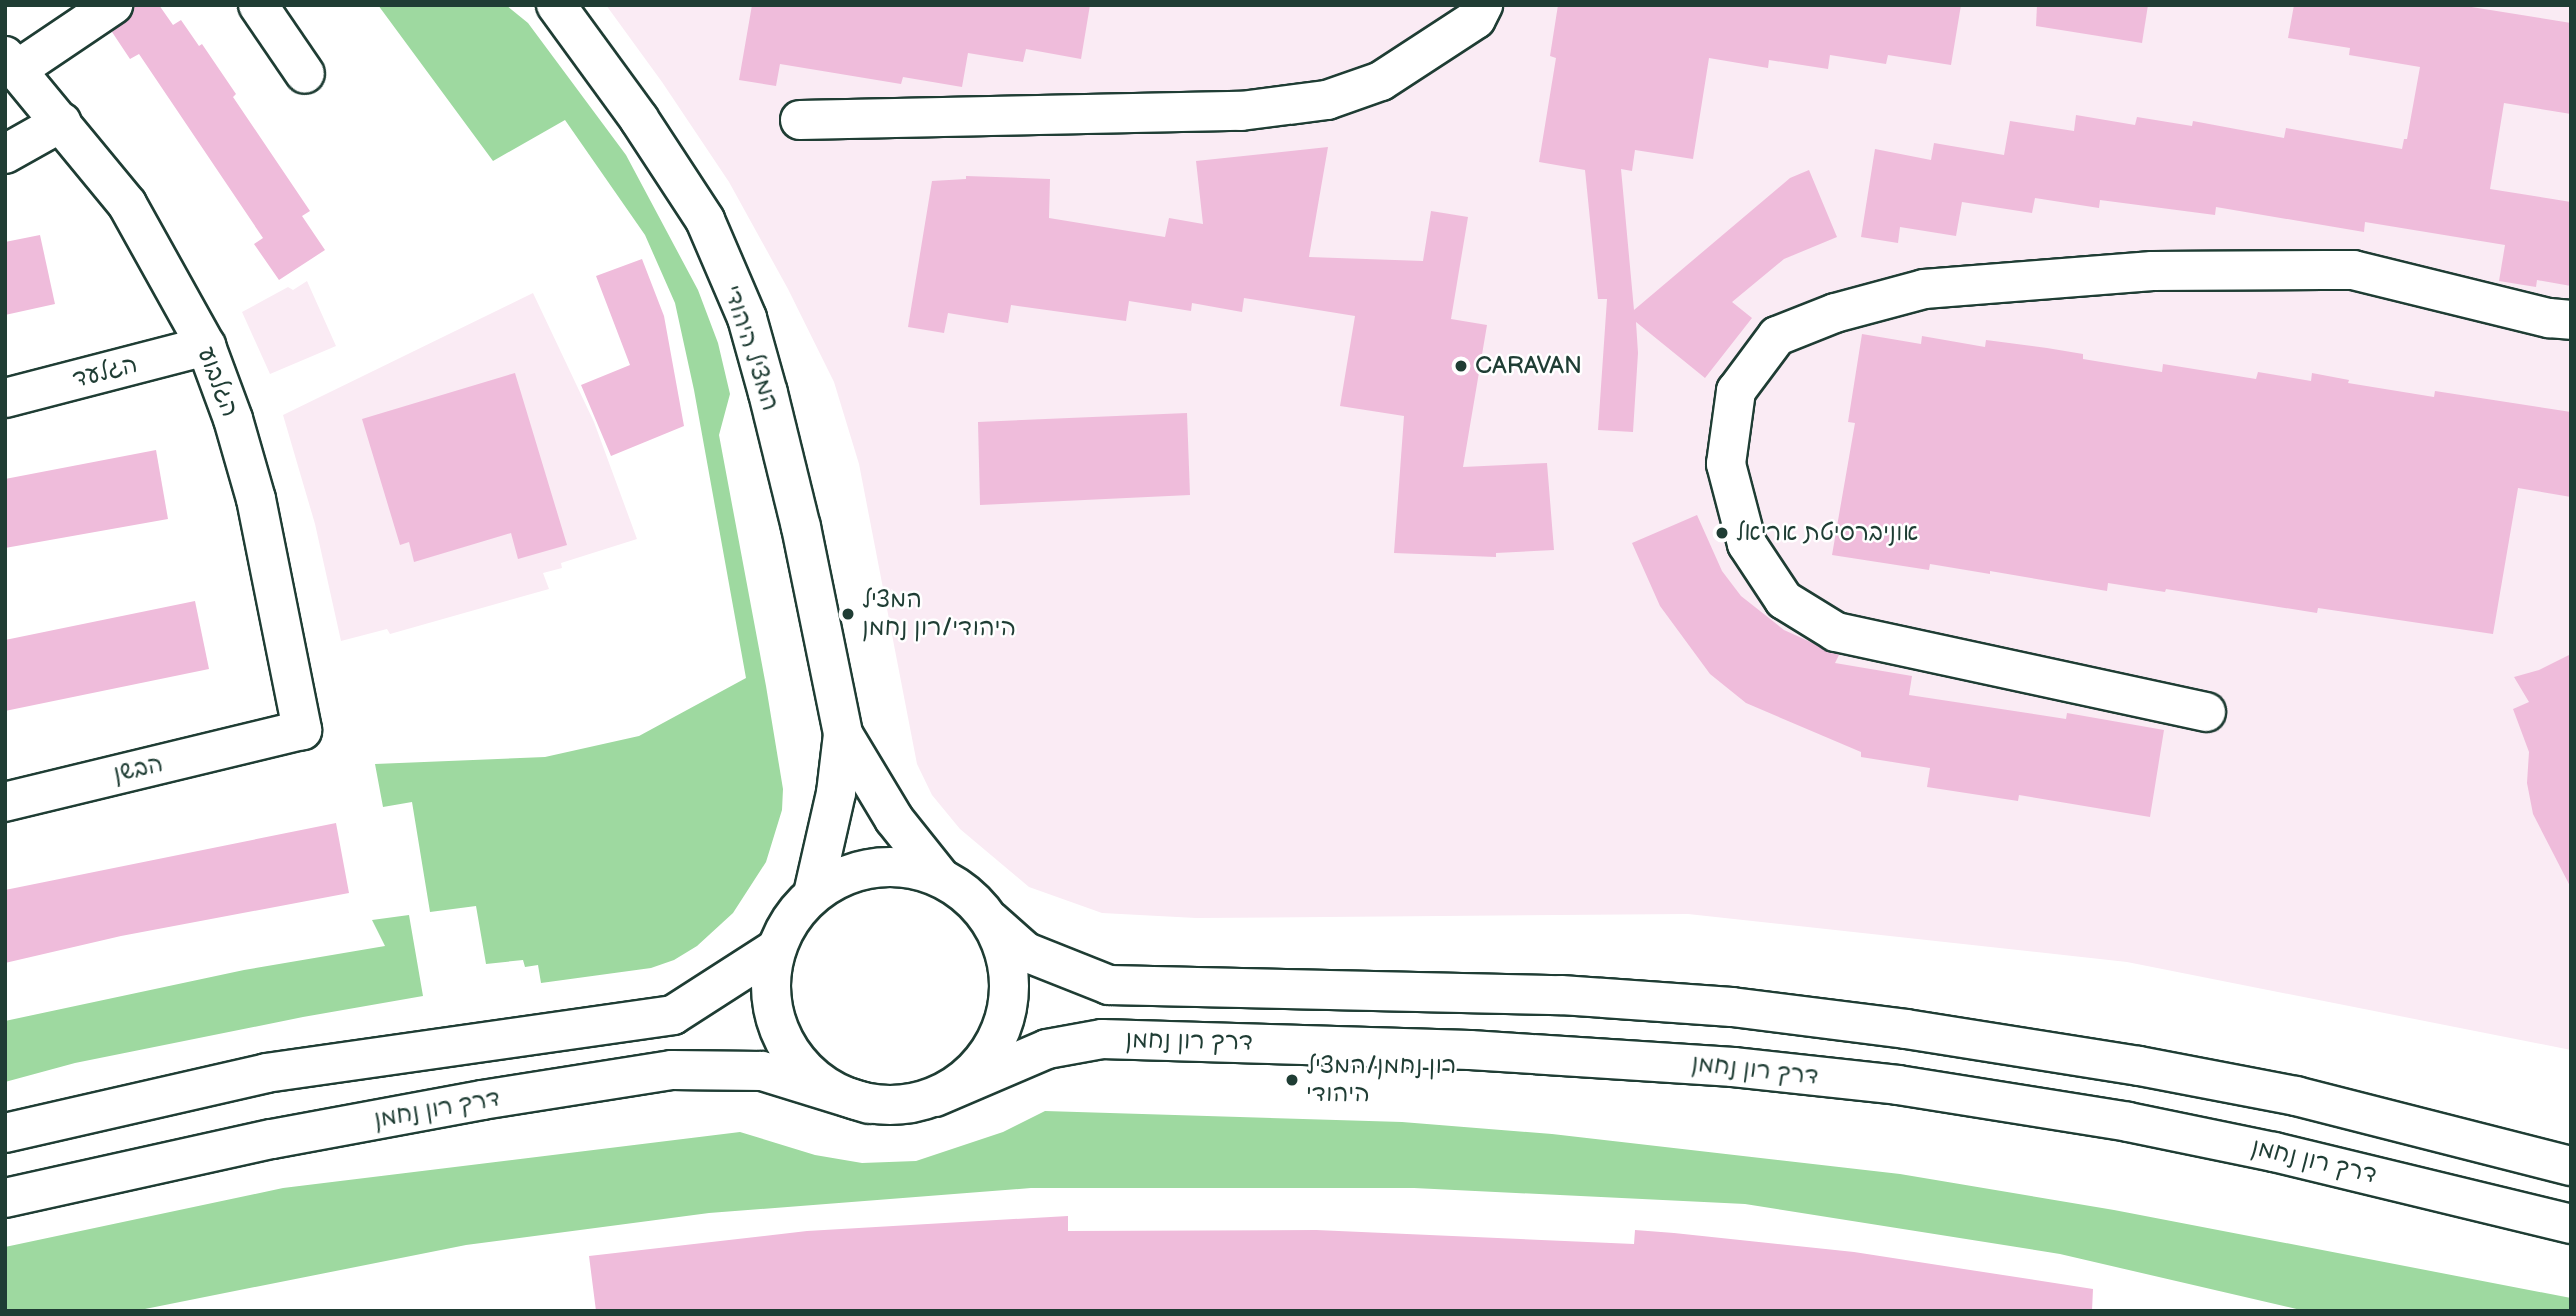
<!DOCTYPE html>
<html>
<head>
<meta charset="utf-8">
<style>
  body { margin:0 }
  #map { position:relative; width:2576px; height:1316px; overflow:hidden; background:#fff; font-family:"Balsamiq Sans","Playpen Sans Hebrew",sans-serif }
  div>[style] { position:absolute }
  .built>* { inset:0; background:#faebf4 }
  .green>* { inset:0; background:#9ed9a0 }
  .building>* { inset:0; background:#efbcdb }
  .roads { filter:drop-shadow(2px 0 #1f3d34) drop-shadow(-2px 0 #1f3d34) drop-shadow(0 2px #1f3d34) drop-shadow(0 -2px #1f3d34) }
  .minor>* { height:38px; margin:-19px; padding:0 19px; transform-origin:19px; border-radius:19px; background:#fff }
  .major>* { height:38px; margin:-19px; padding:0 19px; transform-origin:19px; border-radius:19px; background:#fff }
  .major>.ring { margin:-19px; padding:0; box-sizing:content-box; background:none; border:38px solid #fff; border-radius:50% }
  .dots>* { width:19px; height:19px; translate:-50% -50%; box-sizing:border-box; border:4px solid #fff; border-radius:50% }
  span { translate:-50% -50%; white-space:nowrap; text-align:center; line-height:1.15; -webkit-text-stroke:5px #fff; paint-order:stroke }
  .street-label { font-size:24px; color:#1f3d34 }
  .poi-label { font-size:24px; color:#1f3d34 }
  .left { translate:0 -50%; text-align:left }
  .frame { position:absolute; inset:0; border:7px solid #1f3d34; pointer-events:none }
</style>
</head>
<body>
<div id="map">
  <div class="built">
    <i style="clip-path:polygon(606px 5px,2571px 5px,2571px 1050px,2127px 962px,1688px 914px,1196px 918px,1102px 913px,1029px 887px,960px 829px,932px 795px,917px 764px,859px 464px,834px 382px,788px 289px,729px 182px,662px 82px)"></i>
    <i style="clip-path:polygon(307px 281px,336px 346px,270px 374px,242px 312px,288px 287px,293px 290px)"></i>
    <i style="clip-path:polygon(533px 293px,594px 422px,637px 539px,561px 563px,562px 568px,543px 573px,549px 589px,390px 634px,387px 629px,341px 641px,315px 524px,283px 415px)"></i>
  </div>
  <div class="green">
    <i style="clip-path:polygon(378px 5px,506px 5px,528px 23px,626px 155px,698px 290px,718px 343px,730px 394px,719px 435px,766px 686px,783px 789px,782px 810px,766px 862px,733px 913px,697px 946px,674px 960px,651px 968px,541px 983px,538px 965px,525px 967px,523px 960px,486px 964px,476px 906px,430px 912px,412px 802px,383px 807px,375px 764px,545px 757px,639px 736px,746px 678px,694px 390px,675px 303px,645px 235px,565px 120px,493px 161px)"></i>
    <i style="clip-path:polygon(409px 915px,423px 996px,303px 1017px,75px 1063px,5px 1082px,5px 1021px,244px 970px,385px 946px,372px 920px)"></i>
    <i style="clip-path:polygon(1045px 1111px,1402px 1122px,1552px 1134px,1900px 1174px,2114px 1210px,2571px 1298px,2571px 1311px,2305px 1311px,2060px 1254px,1745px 1204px,1414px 1188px,1031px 1188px,709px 1213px,466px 1245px,135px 1311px,5px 1311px,5px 1247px,283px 1188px,740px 1132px,815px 1155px,862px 1163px,916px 1161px,1003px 1132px)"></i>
  </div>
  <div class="building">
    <i style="clip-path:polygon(135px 5px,159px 5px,173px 25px,181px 20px,199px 46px,202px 44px,236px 94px,233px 97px,310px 211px,302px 216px,325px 250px,279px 280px,254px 244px,263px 238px,139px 54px,130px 59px,112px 32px,132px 15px)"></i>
    <i style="clip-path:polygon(752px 5px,1090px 5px,1081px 59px,1026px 49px,1023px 62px,968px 53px,962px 87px,903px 77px,901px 84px,780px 64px,776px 86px,739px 80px)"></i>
    <i style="clip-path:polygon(1558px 5px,1961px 5px,1951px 65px,1888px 55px,1886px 64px,1830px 55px,1828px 69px,1769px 60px,1768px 68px,1709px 58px,1693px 159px,1635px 150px,1632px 171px,1621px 169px,1634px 310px,1790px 178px,1809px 170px,1837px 237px,1784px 259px,1732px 302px,1752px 318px,1705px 378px,1636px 322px,1638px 353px,1633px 432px,1598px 430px,1607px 299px,1598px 299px,1585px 170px,1539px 162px,1556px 58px,1550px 56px)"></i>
    <i style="clip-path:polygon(2037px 5px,2148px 5px,2142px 43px,2036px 26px)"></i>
    <i style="clip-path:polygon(2294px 5px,2459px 5px,2571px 23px,2571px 114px,2504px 103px,2490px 189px,2571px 202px,2571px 286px,2537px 280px,2536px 287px,2499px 281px,2505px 245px,2365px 222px,2364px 232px,2216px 207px,2215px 215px,2100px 200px,2099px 208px,2035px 198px,2032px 213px,1962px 202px,1956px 236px,1900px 227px,1898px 243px,1861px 237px,1875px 149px,1931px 160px,1934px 143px,2004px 155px,2010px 121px,2074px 131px,2076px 115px,2135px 125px,2137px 117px,2192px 126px,2193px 121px,2284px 138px,2286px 128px,2402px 149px,2404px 139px,2407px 139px,2420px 67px,2349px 55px,2350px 48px,2288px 38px)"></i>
    <i style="clip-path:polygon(1328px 147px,1309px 257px,1423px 261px,1431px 211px,1468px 217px,1451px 319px,1487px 325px,1463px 467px,1547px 463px,1554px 550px,1496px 553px,1496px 557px,1394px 553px,1404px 416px,1340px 406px,1355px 316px,1244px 298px,1242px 312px,1192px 303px,1191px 311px,1129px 301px,1126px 321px,1011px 305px,1008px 323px,948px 313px,944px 333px,908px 327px,932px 181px,966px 179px,966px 176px,1050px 179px,1049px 218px,1165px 237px,1169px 218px,1203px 224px,1196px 161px)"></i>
    <i style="clip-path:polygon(40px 235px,55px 304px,5px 315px,5px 242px)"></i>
    <i style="clip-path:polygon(642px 259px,664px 316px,684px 426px,611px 456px,581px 385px,630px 365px,596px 276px)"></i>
    <i style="clip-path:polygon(1862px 334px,1921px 344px,1922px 336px,1985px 347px,1986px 340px,2047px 348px,2083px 354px,2083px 359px,2162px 372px,2163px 364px,2256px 379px,2258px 372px,2311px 381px,2312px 373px,2349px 380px,2348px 383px,2434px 397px,2435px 391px,2571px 412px,2571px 497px,2518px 488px,2493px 634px,2318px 608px,2317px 613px,2166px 589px,2165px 592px,2108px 583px,2107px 591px,1990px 571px,1990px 574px,1930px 564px,1929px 570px,1832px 555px,1855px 423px,1848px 422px)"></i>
    <i style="clip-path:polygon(515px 373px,567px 545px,518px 559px,511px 533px,414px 562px,409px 542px,400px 545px,362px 419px)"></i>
    <i style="clip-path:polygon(1187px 413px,1190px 495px,980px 505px,978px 422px)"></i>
    <i style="clip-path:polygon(156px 450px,168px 519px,5px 548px,5px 479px)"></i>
    <i style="clip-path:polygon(1697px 515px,1722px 571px,1741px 596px,1784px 630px,1839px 655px,1835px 663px,1912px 676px,1909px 695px,2066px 719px,2067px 713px,2164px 730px,2150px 817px,2019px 795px,2018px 801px,1927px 787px,1930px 768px,1861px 757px,1861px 752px,1746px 703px,1710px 674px,1660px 606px,1632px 543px)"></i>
    <i style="clip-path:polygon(195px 601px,209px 669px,5px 711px,5px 640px)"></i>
    <i style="clip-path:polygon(2571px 654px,2571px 888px,2533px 814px,2527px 783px,2529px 752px,2513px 709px,2529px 702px,2514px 677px,2539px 670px)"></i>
    <i style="clip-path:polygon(336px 823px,349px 893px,121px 936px,5px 963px,5px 890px)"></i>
    <i style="clip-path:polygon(1068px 1216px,1068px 1231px,1316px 1230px,1634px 1244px,1635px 1230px,1674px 1233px,1854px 1252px,2093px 1289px,2092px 1311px,596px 1311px,589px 1256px,807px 1231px)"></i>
  </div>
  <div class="roads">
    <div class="minor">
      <i style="left:258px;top:5px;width:83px;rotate:55.7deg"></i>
      <i style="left:556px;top:5px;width:141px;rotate:53.9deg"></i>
      <i style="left:639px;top:119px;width:121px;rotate:56.8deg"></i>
      <i style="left:705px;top:220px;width:107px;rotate:66.8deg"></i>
      <i style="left:747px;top:318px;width:78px;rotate:74.4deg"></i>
      <i style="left:768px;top:393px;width:138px;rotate:76.2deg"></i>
      <i style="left:801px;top:527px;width:211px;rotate:78.5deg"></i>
      <i style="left:843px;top:734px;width:99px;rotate:59deg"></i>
      <i style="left:894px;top:819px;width:75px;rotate:51.5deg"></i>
      <i style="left:5px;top:56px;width:192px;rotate:50.5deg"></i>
      <i style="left:127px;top:204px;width:162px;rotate:60.9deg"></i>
      <i style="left:206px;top:346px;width:78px;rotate:69.7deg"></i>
      <i style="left:233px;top:419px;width:83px;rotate:74deg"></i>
      <i style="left:256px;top:499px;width:236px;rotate:78.7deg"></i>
      <i style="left:302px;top:730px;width:306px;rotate:166.4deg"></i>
      <i style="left:18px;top:69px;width:115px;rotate:-34deg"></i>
      <i style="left:800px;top:120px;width:441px;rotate:-1.2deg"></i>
      <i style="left:1241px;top:111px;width:87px;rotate:-7.3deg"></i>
      <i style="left:1327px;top:100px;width:57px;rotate:-19.4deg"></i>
      <i style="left:1381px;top:81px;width:113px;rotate:-33.1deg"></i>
      <i style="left:1476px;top:19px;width:16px;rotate:-63deg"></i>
      <i style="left:5px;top:154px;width:65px;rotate:-29.3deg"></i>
      <i style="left:5px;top:398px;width:208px;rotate:-14.5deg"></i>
      <i style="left:2206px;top:712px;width:379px;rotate:-167.8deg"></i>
      <i style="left:1836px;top:632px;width:61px;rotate:-148.4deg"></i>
      <i style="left:1784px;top:600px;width:67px;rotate:-123.5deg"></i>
      <i style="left:1747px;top:544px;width:83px;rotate:-104.7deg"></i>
      <i style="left:1726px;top:464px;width:74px;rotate:-82.2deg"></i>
      <i style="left:1736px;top:391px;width:69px;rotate:-53.3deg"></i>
      <i style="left:1777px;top:336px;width:62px;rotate:-21.6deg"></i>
      <i style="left:1835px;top:313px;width:92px;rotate:-15.1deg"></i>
      <i style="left:1924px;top:289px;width:229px;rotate:-4.5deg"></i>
      <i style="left:2152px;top:271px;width:201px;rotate:-0.3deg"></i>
      <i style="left:2353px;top:270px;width:202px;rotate:13.8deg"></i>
      <i style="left:2549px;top:318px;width:22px;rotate:5deg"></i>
      <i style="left:813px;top:894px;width:104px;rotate:-77.2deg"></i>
      <i style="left:836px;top:793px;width:59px;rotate:-83.2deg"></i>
    </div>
    <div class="major">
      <i class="ring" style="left:771px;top:867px;width:200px;height:200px"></i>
      <i style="left:991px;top:921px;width:47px;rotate:41.5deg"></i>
      <i style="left:1026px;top:952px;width:89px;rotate:21.7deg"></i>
      <i style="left:1109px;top:985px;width:452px;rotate:1.3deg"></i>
      <i style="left:1561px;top:995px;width:171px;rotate:4deg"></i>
      <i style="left:1732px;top:1007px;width:175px;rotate:7.2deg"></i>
      <i style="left:1906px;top:1029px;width:236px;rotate:9deg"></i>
      <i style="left:2139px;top:1066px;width:160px;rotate:10.8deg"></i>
      <i style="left:2296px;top:1096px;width:284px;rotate:14.3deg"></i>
      <i style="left:935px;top:1097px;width:122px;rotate:-23.2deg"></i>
      <i style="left:1047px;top:1049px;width:56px;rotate:-10.3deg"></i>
      <i style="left:1102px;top:1039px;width:368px;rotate:1.7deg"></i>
      <i style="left:1470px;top:1050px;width:264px;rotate:3.7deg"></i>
      <i style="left:1733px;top:1067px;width:166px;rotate:6.2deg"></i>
      <i style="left:1898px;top:1085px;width:233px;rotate:9.1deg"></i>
      <i style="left:2128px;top:1122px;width:149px;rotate:11.6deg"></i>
      <i style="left:2274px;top:1152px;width:306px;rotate:13.6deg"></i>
      <i style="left:5px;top:1133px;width:268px;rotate:-12.9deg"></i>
      <i style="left:266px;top:1073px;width:411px;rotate:-8.1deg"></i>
      <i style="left:673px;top:1015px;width:122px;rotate:-32.7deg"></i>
      <i style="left:5px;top:1198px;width:273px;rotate:-12.5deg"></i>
      <i style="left:272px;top:1139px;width:214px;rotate:-10.5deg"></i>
      <i style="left:482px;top:1100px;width:192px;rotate:-9deg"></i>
      <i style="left:672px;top:1070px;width:90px;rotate:0.6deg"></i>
      <i style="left:762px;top:1071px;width:112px;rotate:17.1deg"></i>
    </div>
  </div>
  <div class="dots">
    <i style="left:1461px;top:366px;background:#1f3d34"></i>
    <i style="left:1722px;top:533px;background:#1f3d34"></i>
    <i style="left:848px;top:614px;background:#1f3d34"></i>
    <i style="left:1292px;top:1080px;background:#1f3d34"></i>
  </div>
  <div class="street-label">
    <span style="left:751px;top:348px;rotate:72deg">המציל היהודי</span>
    <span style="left:105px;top:372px;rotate:-14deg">הגלעד</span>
    <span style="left:218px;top:382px;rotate:69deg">הגלבוע</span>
    <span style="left:138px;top:769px;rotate:-13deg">הבשן</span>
    <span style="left:1189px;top:1041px;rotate:1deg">דרך רון נחמן</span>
    <span style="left:1755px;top:1070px;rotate:6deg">דרך רון נחמן</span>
    <span style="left:437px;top:1109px;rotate:-10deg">דרך רון נחמן</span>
    <span style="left:2314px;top:1161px;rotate:13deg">דרך רון נחמן</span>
  </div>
  <div class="poi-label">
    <span class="left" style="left:1475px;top:366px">CARAVAN</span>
    <span class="left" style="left:1736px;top:533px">אוניברסיטת אריאל</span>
    <span class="left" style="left:862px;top:614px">המציל<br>היהודי/רון נחמן</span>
    <span class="left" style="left:1306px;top:1080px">רון נחמן/המציל<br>היהודי</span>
  </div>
  <div class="frame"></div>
</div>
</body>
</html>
